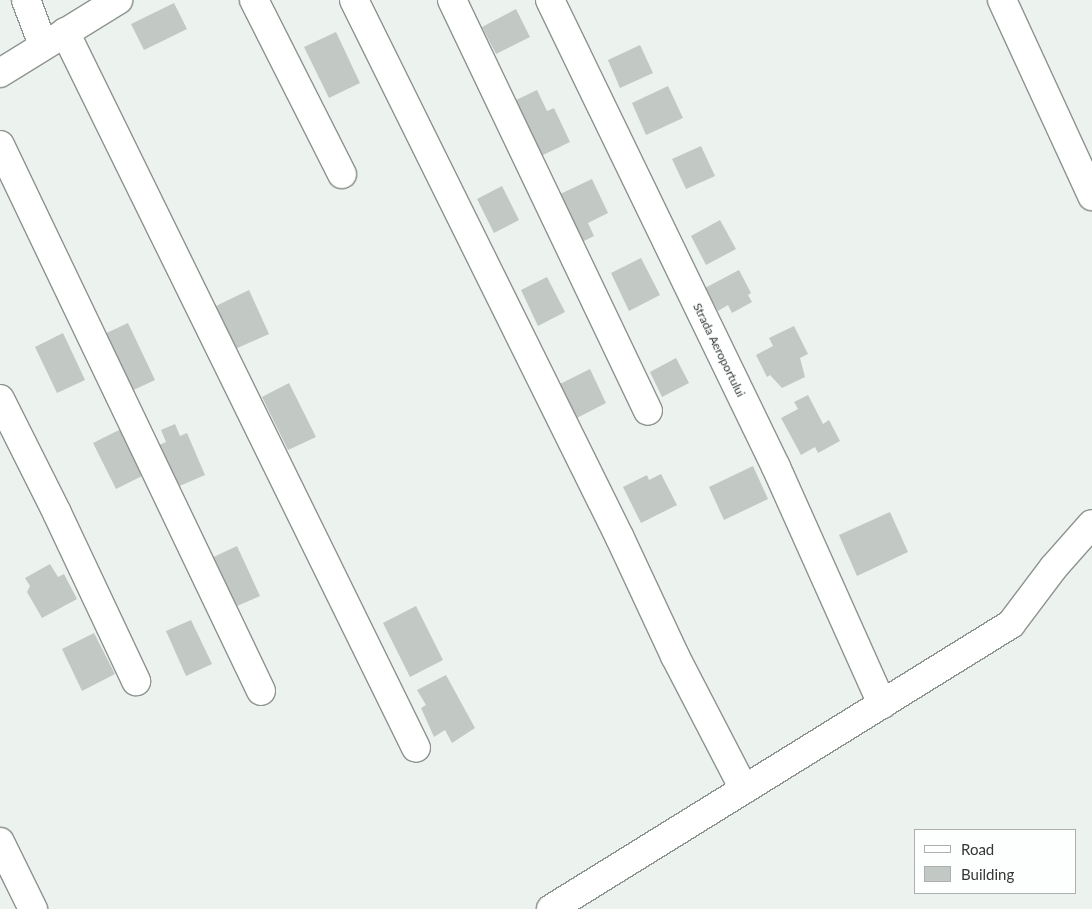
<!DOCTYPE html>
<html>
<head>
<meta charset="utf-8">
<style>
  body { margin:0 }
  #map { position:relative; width:1092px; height:909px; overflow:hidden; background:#ecf3ef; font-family:Lato,sans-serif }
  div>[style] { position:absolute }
  .building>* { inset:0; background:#c2c8c4 }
  .roads { filter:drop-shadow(1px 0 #8d938f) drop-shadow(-1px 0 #8d938f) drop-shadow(0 1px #8d938f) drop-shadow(0 -1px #8d938f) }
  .minor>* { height:28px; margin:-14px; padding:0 14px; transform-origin:14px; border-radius:14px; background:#fff }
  span { translate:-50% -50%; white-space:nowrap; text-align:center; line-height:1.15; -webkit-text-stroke:5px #fdfffe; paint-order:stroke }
  .street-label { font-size:12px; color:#353735 }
  .legend { position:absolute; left:914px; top:829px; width:162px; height:65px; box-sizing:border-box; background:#fdfffe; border:1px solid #adafae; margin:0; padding:6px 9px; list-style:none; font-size:15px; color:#353735 }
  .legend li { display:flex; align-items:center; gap:10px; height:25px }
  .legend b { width:25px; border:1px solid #adafae }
</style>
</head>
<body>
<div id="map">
  <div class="building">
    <i style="clip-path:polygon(174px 3px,187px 29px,144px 50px,131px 24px)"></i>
    <i style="clip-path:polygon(516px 9px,530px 37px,496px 54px,482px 27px)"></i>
    <i style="clip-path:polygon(336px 32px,360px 83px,329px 98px,304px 47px)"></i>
    <i style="clip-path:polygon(640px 45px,653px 73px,620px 88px,608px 60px)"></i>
    <i style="clip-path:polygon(668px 86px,683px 118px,646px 135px,632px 103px)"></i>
    <i style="clip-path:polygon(537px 90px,547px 111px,554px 108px,570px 142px,541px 156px,514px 101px)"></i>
    <i style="clip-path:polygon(701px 146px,715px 176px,686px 189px,672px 159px)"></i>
    <i style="clip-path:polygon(592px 179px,608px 213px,588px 223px,594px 236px,578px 244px,556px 196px)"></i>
    <i style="clip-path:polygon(502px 186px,519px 220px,494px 233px,477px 199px)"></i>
    <i style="clip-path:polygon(720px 220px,736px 249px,706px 265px,691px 236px)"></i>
    <i style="clip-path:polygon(641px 258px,660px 295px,629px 311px,611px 273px)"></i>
    <i style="clip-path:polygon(739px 270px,751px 293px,748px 295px,752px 302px,732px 313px,728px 305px,718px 311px,705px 288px)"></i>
    <i style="clip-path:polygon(547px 277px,565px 312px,538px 326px,521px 290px)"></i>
    <i style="clip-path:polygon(249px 290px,269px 334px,233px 350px,214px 307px)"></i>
    <i style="clip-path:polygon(128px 323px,155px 380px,127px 393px,100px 336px)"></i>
    <i style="clip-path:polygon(794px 326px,808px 354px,800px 358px,805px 377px,782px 388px,770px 375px,767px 377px,756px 355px,773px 346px,769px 338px)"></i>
    <i style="clip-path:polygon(63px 333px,85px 380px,57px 393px,35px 347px)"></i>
    <i style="clip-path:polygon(676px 358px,689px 383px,662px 397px,650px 372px)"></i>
    <i style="clip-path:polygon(590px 369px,606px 403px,571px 421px,554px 387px)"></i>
    <i style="clip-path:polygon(289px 383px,316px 437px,288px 450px,262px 397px)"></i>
    <i style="clip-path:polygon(808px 395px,823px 424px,829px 420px,840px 441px,818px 453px,815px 447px,801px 455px,781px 418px,798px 409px,794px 402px)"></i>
    <i style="clip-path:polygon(175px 424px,180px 436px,187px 433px,205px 475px,175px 488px,157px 446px,166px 442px,161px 430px)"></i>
    <i style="clip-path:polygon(123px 428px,146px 474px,116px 489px,93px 443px)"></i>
    <i style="clip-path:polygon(753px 466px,768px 499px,724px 520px,709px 487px)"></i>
    <i style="clip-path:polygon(661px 474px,677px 505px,641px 523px,623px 487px,647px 475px,649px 480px)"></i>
    <i style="clip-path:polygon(890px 512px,908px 552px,857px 576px,839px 535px)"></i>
    <i style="clip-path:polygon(237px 546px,260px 596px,228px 610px,205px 561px)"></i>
    <i style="clip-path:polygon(50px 564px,58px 577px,64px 574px,77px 599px,42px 618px,27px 592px,30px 586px,25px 578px)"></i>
    <i style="clip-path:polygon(416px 606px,443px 660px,410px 677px,383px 623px)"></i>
    <i style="clip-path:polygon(191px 620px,212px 664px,186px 676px,166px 631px)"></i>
    <i style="clip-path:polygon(94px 633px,115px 674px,82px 691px,62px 649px)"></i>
    <i style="clip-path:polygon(446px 675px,475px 728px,452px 743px,445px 730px,434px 737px,421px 708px,426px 705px,417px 690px)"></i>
  </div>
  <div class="roads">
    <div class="minor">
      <i style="left:26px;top:0;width:48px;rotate:69.3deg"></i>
      <i style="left:254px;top:0;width:195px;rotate:63.2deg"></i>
      <i style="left:354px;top:0;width:600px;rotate:63.69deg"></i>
      <i style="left:620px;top:538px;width:130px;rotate:65deg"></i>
      <i style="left:675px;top:656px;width:150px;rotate:62.6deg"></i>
      <i style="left:452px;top:0;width:455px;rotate:64.5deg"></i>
      <i style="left:550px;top:0;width:519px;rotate:64.18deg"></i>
      <i style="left:776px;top:467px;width:260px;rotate:65.9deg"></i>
      <i style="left:1002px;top:0;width:216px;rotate:65.3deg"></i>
      <i style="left:65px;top:32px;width:797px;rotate:63.88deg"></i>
      <i style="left:0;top:73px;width:139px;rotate:-31.7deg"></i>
      <i style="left:0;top:145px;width:605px;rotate:64.45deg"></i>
      <i style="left:0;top:399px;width:127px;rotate:63.4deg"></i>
      <i style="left:57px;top:513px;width:186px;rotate:64.8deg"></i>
      <i style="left:0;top:842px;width:75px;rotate:63.8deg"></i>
      <i style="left:551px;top:909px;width:541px;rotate:-31.78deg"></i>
      <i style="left:1011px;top:624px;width:71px;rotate:-53deg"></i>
      <i style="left:1054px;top:567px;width:57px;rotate:-48.5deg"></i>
    </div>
  </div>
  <div class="street-label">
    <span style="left:719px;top:350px;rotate:64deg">Strada Aeroportului</span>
  </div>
  <ul class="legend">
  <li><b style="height:6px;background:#fff"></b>Road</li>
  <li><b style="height:14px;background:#c2c8c4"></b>Building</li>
  </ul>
</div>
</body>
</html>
